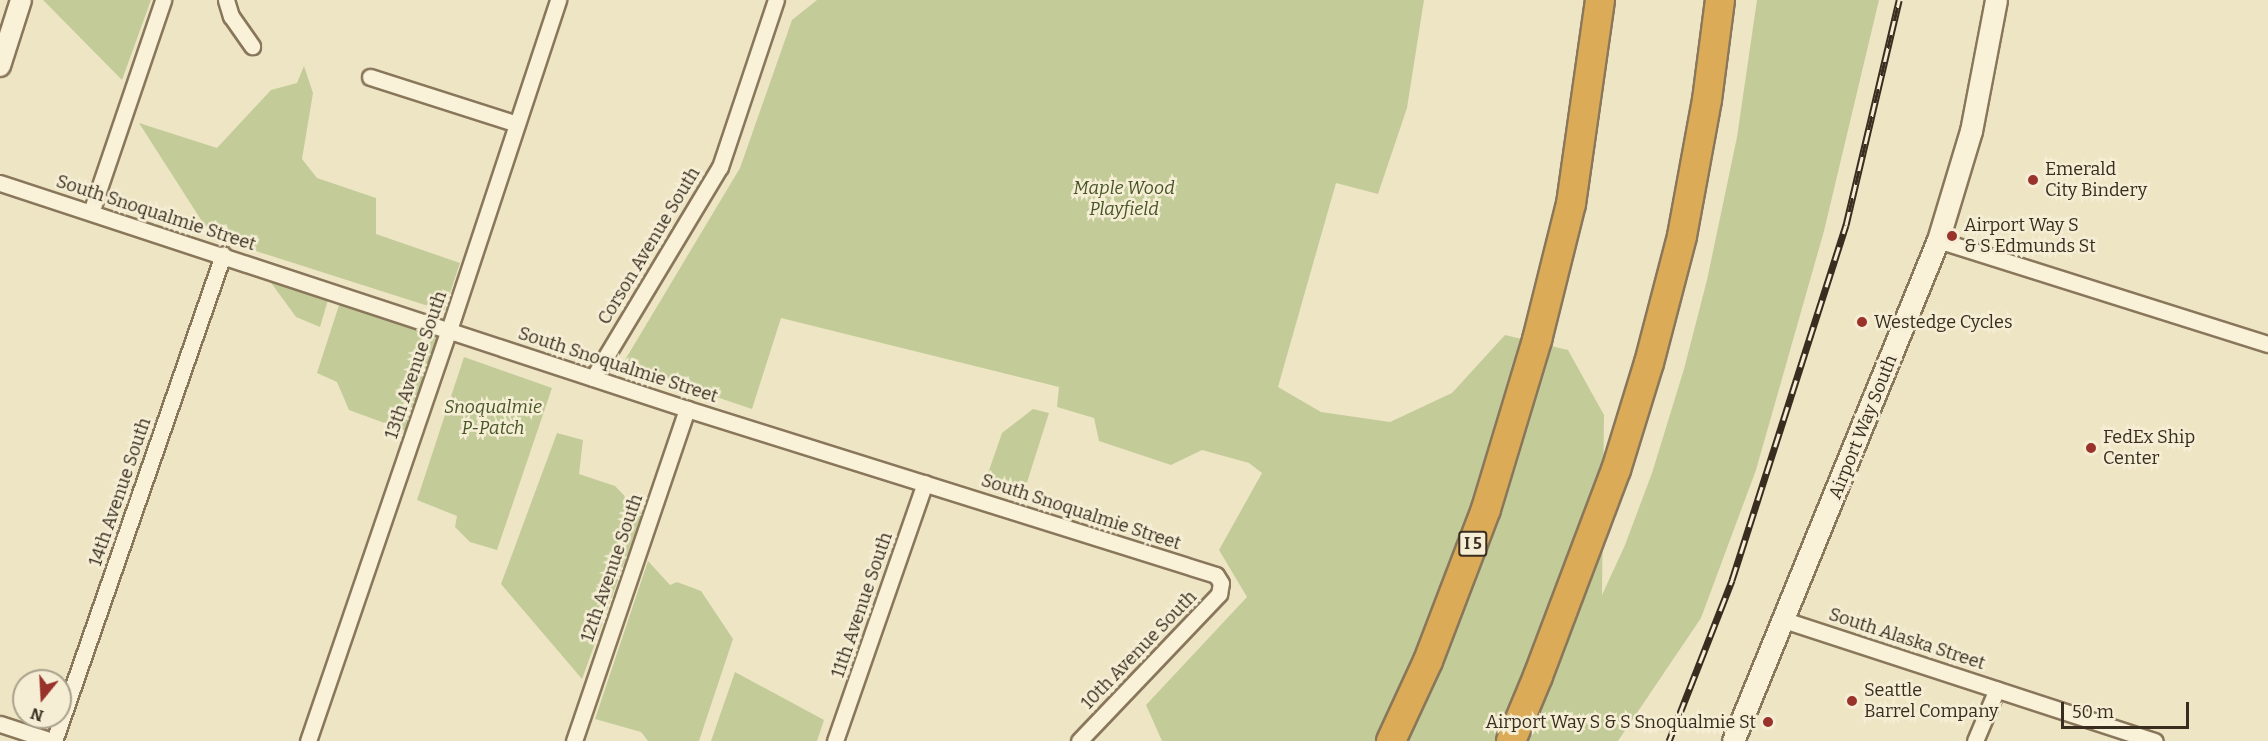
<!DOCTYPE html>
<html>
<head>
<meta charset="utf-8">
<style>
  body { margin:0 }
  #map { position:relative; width:2268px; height:741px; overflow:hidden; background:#eee5c5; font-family:Bitter,serif }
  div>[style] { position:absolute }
  .green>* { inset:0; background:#c3cc99 }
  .roads { filter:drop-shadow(2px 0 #89775b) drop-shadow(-2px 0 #89775b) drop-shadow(0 2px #89775b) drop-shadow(0 -2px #89775b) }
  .minor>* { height:15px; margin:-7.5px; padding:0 7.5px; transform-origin:7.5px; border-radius:7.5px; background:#f9f1d8 }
  .tertiary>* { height:20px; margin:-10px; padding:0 10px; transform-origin:10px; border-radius:10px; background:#f9f1d8 }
  .secondary>* { height:21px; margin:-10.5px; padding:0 10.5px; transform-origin:10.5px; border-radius:10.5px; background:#f9f1d8 }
  .motorway>* { height:28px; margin:-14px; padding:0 14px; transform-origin:14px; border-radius:14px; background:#dcab57 }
  .rail>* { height:7px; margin-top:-3.5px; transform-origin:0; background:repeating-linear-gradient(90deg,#f5eed5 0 14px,#392d1f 0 28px); box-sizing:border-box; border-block:2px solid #392d1f }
  .dots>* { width:16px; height:16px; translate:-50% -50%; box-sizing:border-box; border:3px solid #f5eed5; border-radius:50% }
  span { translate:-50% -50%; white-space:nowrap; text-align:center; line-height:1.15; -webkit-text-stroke:5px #f5eed5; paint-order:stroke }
  .shield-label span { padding:2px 4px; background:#f5eed5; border:2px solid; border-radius:4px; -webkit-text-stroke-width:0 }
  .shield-label { font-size:16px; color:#392d1f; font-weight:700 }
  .poi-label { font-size:18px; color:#392d1f }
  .left { translate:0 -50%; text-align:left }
  .right { translate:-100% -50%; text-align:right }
  .park-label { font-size:18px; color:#465526; font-style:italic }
  .street-label { font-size:18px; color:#392d1f }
  .north { position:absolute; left:12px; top:669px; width:60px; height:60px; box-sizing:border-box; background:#f5eed5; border:2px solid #aaa18c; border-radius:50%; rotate:198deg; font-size:16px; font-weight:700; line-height:24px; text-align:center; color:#392d1f }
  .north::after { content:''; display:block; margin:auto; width:21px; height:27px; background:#98322b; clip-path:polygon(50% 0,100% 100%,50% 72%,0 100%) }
  .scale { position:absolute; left:2061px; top:702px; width:128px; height:27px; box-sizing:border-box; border:3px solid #392d1f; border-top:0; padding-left:8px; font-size:18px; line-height:21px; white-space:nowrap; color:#392d1f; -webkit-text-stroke:4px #f5eed5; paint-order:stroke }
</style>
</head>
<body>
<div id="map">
  <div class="green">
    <i style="clip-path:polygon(43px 0,151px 0,122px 80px)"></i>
    <i style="clip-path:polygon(817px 0,1424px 0,1407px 108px,1378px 194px,1336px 183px,1278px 387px,1321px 412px,1390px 422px,1452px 393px,1505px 335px,1568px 350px,1604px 415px,1602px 595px,1625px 545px,1652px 473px,1684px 369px,1707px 280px,1737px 137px,1757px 0,1879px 0,1824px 231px,1756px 470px,1701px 618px,1618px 741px,1162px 741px,1146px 705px,1247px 597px,1219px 550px,1262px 473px,1249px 463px,1202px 450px,1171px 465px,1099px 441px,1094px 418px,1057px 407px,1059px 387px,781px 318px,752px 409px,622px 365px,740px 168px,792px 20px)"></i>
    <i style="clip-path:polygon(304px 66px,313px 93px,302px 159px,317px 178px,376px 198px,376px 234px,460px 263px,444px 311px,212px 237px,139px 123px,217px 148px,271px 90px,297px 83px)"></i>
    <i style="clip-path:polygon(269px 280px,328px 300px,320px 327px,296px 317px)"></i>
    <i style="clip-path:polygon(340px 302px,440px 337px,409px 432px,349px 410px,337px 382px,317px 373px)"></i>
    <i style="clip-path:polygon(464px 357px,552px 388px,497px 550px,470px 542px,455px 527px,457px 516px,417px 500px)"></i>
    <i style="clip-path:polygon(1033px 409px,1049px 413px,1023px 495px,985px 482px,1002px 433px)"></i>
    <i style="clip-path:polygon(557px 433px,583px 440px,579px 474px,615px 486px,642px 514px,582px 679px,501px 584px)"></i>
    <i style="clip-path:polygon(648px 561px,670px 585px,677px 582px,701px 591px,733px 639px,699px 741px,648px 741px,641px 732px,595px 719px)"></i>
    <i style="clip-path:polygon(735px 672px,824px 720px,817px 741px,711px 741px)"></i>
  </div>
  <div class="roads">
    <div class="minor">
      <i style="left:226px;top:0;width:17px;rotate:73deg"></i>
      <i style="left:231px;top:16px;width:37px;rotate:55deg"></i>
      <i style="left:370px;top:77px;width:154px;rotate:17.7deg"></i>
      <i style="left:0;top:183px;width:723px;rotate:18.21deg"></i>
      <i style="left:687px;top:409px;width:554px;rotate:17.42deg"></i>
      <i style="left:1216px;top:575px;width:9px;rotate:58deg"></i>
      <i style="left:1221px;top:583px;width:11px;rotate:100deg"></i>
      <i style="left:1219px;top:594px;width:203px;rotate:133.6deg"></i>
      <i style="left:91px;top:212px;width:224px;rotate:-71.2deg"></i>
      <i style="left:1938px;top:240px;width:346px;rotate:17.5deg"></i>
      <i style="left:593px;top:378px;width:246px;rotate:-59deg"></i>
      <i style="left:720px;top:167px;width:176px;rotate:-71.5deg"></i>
      <i style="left:1784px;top:620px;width:390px;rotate:18.1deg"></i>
      <i style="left:0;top:724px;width:55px;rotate:18.1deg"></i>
      <i style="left:54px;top:741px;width:515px;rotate:-70.83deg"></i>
      <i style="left:308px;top:741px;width:435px;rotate:-71.1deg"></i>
      <i style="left:449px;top:330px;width:348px;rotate:-71.7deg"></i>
      <i style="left:574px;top:741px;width:351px;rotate:-71.2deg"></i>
      <i style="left:835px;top:741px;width:273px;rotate:-70.8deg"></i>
      <i style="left:1975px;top:741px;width:56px;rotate:-67.1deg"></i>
    </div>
    <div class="tertiary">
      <i style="left:0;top:66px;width:69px;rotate:-72.3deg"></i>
    </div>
    <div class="secondary">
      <i style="left:1733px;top:741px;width:541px;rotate:-67.75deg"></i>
      <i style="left:1938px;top:240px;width:114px;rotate:-73.2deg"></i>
      <i style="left:1971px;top:131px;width:133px;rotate:-79.2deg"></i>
    </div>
    <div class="motorway">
      <i style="left:1391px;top:741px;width:88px;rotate:-65.2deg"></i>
      <i style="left:1428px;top:661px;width:163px;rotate:-69.1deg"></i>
      <i style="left:1486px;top:509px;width:177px;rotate:-73.2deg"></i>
      <i style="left:1537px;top:340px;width:140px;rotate:-76deg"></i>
      <i style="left:1571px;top:204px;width:206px;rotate:-81.9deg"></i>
      <i style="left:1511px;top:741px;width:70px;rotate:-67.4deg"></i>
      <i style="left:1538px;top:676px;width:220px;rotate:-69.3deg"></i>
      <i style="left:1616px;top:470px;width:112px;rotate:-72.9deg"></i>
      <i style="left:1649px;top:363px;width:131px;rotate:-75.4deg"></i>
      <i style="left:1682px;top:236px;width:138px;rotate:-79.6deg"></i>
      <i style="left:1707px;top:100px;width:101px;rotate:-82.6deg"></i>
    </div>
  </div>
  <div class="rail">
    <i style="left:1669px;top:741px;width:173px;rotate:-68.6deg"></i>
    <i style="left:1732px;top:580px;width:373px;rotate:-72.2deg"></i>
    <i style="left:1846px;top:225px;width:231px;rotate:-76.7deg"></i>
  </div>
  <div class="dots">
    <i style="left:2033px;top:180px;background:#98322b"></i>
    <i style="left:1952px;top:236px;background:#98322b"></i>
    <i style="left:1862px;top:322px;background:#98322b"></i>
    <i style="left:2091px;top:448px;background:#98322b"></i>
    <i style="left:1852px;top:701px;background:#98322b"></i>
    <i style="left:1768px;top:722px;background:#98322b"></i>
  </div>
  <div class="shield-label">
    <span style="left:1473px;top:544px">I 5</span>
  </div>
  <div class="poi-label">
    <span class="left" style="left:2045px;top:180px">Emerald<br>City Bindery</span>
    <span class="left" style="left:1964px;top:236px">Airport Way S<br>&amp; S Edmunds St</span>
    <span class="left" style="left:1874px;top:322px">Westedge Cycles</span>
    <span class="left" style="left:2103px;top:448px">FedEx Ship<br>Center</span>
    <span class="left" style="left:1864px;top:701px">Seattle<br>Barrel Company</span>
    <span class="right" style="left:1756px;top:722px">Airport Way S &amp; S Snoqualmie St</span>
  </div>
  <div class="park-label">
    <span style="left:1124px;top:199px">Maple Wood<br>Playfield</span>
    <span style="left:493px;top:418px">Snoqualmie<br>P-Patch</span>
  </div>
  <div class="street-label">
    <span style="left:156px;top:213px;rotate:18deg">South Snoqualmie Street</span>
    <span style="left:649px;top:246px;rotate:-59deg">Corson Avenue South</span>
    <span style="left:416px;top:365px;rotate:-71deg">13th Avenue South</span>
    <span style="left:618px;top:365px;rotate:18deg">South Snoqualmie Street</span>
    <span style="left:1863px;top:427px;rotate:-68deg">Airport Way South</span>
    <span style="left:120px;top:492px;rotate:-71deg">14th Avenue South</span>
    <span style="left:1081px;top:512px;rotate:18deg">South Snoqualmie Street</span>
    <span style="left:612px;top:568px;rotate:-71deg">12th Avenue South</span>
    <span style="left:862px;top:605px;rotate:-71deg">11th Avenue South</span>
    <span style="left:1907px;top:639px;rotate:18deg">South Alaska Street</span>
    <span style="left:1139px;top:650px;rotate:-46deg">10th Avenue South</span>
  </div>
  <div class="north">N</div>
  <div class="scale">50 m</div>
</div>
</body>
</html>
